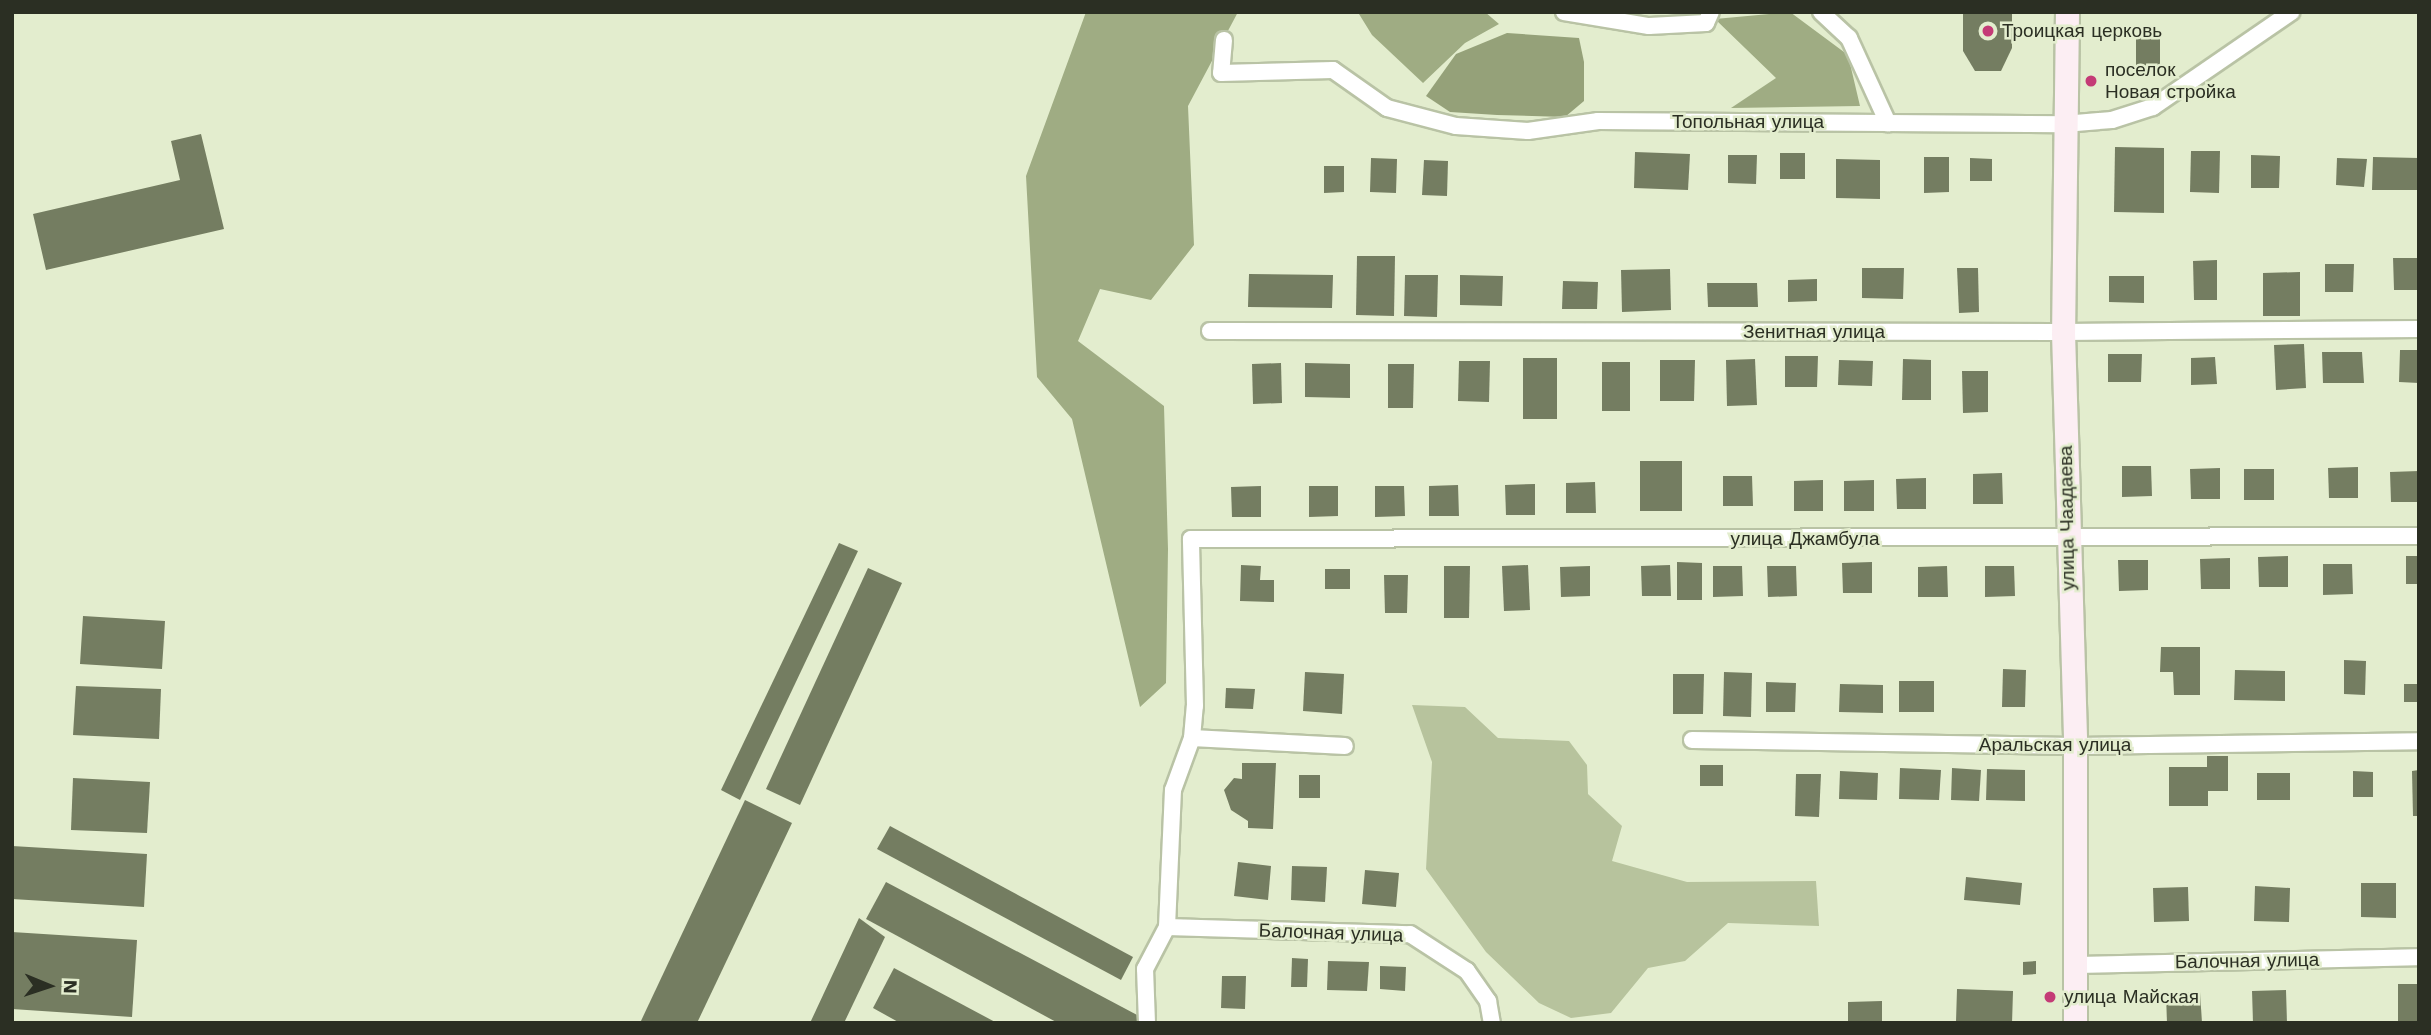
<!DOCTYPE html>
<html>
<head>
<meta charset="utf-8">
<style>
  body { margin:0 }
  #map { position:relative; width:2431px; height:1035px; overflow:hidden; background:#e3edce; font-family:"Work Sans",sans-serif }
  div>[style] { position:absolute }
  .green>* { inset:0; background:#b7c39d }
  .forest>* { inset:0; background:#9fac83 }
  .water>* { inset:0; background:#95a179 }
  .building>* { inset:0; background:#747d61 }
  .roads { filter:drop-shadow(2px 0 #b9c3a5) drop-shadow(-2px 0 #b9c3a5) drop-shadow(0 2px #b9c3a5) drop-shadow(0 -2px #b9c3a5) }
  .street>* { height:16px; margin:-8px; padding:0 8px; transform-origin:8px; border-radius:8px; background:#fff }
  .secondary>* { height:23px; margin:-11.5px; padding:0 11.5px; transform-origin:11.5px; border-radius:11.5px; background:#fceef3 }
  .dots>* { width:19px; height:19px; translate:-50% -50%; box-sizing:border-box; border:4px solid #e3edce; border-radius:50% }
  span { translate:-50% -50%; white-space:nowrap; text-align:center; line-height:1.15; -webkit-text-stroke:5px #e3edce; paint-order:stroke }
  .poi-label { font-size:19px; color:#2b2f23 }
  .left { translate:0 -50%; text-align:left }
  .street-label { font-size:19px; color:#2b2f23 }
  .frame { position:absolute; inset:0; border:14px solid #2b2f23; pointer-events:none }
  .north { position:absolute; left:14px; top:951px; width:70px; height:70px; -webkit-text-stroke:5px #e3edce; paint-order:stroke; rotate:92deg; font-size:19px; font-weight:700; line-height:28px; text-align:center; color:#2b2f23 }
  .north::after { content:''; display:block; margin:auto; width:24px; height:32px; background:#2b2f23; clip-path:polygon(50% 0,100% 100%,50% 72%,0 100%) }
</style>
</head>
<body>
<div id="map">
  <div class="green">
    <i style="clip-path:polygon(1412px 705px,1465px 707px,1498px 738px,1569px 741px,1587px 765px,1588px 794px,1622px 826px,1612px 861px,1687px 882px,1816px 881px,1819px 926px,1728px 923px,1685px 961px,1648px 968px,1611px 1013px,1571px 1018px,1539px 1003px,1486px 952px,1426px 869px,1432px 762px)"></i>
  </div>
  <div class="forest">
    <i style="clip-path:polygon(1086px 12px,1238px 12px,1188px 106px,1194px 245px,1151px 300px,1100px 289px,1078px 341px,1164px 406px,1168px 549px,1166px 683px,1140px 707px,1072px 419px,1037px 377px,1026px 176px)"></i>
    <i style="clip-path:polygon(1313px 12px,1485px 12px,1499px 24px,1465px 43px,1423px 83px,1372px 35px,1359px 14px)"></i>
    <i style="clip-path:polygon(1790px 12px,1848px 55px,1860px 106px,1731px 108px,1776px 78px,1715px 19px)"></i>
  </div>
  <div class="water">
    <i style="clip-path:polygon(1507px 33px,1579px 38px,1584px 62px,1584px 101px,1565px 117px,1497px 115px,1450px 112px,1426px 96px,1456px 54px)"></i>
  </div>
  <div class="building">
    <i style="clip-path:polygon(1963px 12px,2012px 12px,2012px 48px,2001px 71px,1975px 71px,1963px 51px)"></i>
    <i style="clip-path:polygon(2136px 38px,2160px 38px,2160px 70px,2136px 71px)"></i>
    <i style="clip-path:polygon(201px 134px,224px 229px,46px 270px,33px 214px,180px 180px,171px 141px)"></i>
    <i style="clip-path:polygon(2115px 147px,2164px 148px,2164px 213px,2114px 212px)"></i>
    <i style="clip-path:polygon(2191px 151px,2220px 151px,2219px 193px,2190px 192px)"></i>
    <i style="clip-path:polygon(1635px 152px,1690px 154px,1688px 190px,1634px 188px)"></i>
    <i style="clip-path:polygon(1780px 153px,1805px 153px,1805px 179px,1780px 179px)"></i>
    <i style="clip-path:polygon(1728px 155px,1757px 155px,1756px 184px,1728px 183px)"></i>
    <i style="clip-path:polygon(2251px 155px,2280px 156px,2279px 188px,2251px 188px)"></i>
    <i style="clip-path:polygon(1924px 157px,1949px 157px,1949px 192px,1924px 193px)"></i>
    <i style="clip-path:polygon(2373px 157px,2419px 158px,2419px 190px,2372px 190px)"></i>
    <i style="clip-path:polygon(1371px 158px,1397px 159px,1396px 193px,1370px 192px)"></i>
    <i style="clip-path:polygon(1970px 158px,1992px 159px,1992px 181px,1970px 181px)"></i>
    <i style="clip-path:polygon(2337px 158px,2367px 159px,2364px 187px,2336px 185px)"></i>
    <i style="clip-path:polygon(1836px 159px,1880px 160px,1880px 199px,1836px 198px)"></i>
    <i style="clip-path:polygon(1424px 160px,1448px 161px,1447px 196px,1422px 195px)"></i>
    <i style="clip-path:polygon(1324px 166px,1344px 166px,1344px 192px,1324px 193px)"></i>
    <i style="clip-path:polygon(1357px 256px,1395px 256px,1394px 316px,1356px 315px)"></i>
    <i style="clip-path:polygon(2393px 258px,2419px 258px,2419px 290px,2394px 290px)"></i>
    <i style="clip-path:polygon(2217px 260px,2217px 300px,2194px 300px,2193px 261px)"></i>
    <i style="clip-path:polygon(2325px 264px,2354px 264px,2353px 292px,2325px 292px)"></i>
    <i style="clip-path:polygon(1862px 268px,1904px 268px,1903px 299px,1862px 298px)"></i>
    <i style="clip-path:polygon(1957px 268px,1978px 268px,1979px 312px,1959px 313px)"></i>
    <i style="clip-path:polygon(1670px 269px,1671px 310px,1622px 312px,1621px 270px)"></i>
    <i style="clip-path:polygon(2300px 272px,2300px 316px,2263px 316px,2263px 273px)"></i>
    <i style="clip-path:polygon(1249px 274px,1333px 275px,1332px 308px,1248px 307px)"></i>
    <i style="clip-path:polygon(1405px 275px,1438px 275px,1437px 317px,1404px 316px)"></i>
    <i style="clip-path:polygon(1460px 275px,1503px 276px,1502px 306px,1460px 305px)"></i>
    <i style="clip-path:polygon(2109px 276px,2144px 276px,2144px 303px,2109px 302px)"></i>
    <i style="clip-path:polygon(1817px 279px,1817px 301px,1788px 302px,1788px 280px)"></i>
    <i style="clip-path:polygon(1563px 281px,1598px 282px,1597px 309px,1562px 309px)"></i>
    <i style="clip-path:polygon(1707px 283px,1757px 283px,1758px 307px,1708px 307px)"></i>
    <i style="clip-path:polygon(2304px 344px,2306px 388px,2276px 390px,2274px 345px)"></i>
    <i style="clip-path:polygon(2400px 350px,2419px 350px,2419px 383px,2399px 382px)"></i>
    <i style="clip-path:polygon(2322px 352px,2362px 352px,2364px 383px,2323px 383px)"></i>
    <i style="clip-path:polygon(2108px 354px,2142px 354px,2141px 382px,2108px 382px)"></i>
    <i style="clip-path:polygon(1785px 356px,1818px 356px,1817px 387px,1785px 387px)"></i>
    <i style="clip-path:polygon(2215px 357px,2217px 384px,2191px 385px,2191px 358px)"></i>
    <i style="clip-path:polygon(1523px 358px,1557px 358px,1557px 419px,1523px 419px)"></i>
    <i style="clip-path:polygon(1755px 359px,1757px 405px,1727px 406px,1726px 360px)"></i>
    <i style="clip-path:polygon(1903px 359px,1931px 360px,1931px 400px,1902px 400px)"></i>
    <i style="clip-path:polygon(1660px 360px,1695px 360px,1694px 401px,1660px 401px)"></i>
    <i style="clip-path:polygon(1839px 360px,1873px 361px,1872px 386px,1838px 385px)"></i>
    <i style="clip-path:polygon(1459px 361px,1490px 361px,1489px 402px,1458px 401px)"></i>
    <i style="clip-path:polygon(1602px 362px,1630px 362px,1630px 411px,1602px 411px)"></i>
    <i style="clip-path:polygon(1281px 363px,1282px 403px,1253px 404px,1252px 364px)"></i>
    <i style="clip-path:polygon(1305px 363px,1350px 364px,1350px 398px,1305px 397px)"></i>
    <i style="clip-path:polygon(1388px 364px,1414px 364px,1413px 408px,1388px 408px)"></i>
    <i style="clip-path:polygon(1962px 371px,1988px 371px,1988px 412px,1963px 413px)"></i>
    <i style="clip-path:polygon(1640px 461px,1682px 461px,1682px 511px,1640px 511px)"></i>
    <i style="clip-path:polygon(2122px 466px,2151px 466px,2152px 496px,2122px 497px)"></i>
    <i style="clip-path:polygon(2358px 467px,2358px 498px,2329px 498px,2328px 468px)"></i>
    <i style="clip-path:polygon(2220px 468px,2220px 499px,2191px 499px,2190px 469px)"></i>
    <i style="clip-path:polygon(2244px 469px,2274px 469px,2274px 500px,2244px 500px)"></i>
    <i style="clip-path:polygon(2419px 471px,2419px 502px,2391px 502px,2390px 472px)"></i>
    <i style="clip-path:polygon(2002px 473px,2003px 504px,1973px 504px,1973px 474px)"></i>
    <i style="clip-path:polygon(1723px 476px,1752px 476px,1753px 506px,1723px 506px)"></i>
    <i style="clip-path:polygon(1926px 478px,1926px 509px,1897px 509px,1896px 479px)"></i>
    <i style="clip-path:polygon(1823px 480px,1823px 511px,1794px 511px,1794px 481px)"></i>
    <i style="clip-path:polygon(1874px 480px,1874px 511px,1844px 511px,1844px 481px)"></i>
    <i style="clip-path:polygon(1595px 482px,1596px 513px,1566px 513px,1566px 483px)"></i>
    <i style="clip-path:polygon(1535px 484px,1535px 515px,1506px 515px,1505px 485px)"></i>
    <i style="clip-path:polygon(1458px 485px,1459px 516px,1429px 516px,1429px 486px)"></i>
    <i style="clip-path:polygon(1261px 486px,1261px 517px,1232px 517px,1231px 487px)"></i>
    <i style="clip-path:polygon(1309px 486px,1338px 486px,1338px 516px,1309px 517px)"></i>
    <i style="clip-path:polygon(1375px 486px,1404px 486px,1405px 516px,1375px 517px)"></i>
    <i style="clip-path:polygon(839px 543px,858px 551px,740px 800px,721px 790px)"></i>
    <i style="clip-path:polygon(2288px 556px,2288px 587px,2259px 587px,2258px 557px)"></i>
    <i style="clip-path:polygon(2406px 556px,2419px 556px,2419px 584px,2406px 584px)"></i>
    <i style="clip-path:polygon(2230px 558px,2230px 589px,2201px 589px,2200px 559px)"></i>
    <i style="clip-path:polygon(2118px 560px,2148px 560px,2148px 590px,2119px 591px)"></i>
    <i style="clip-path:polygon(1677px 562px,1702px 563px,1702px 600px,1677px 600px)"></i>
    <i style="clip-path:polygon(1872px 562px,1872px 593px,1843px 593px,1842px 563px)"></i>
    <i style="clip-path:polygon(2323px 564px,2352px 564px,2353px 594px,2323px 595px)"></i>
    <i style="clip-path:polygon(1241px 565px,1261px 566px,1260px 580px,1274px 580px,1274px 602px,1240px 601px)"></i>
    <i style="clip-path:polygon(1528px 565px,1530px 610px,1504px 611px,1502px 566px)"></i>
    <i style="clip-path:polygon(1670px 565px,1671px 596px,1642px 596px,1641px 566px)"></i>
    <i style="clip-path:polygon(1444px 566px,1470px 566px,1469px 618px,1444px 618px)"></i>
    <i style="clip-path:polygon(1590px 566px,1590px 596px,1561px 597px,1560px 567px)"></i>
    <i style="clip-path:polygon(1713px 566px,1742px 566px,1743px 596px,1713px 597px)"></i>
    <i style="clip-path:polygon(1767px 566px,1796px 566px,1797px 596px,1768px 597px)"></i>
    <i style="clip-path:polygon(1947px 566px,1948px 597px,1918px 597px,1918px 567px)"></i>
    <i style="clip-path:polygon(1985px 566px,2014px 566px,2015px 596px,1985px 597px)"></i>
    <i style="clip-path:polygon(868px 568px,902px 583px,800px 805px,766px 789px)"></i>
    <i style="clip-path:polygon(1325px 569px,1350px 569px,1350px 589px,1325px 589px)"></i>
    <i style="clip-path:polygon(1384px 575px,1408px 575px,1407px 613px,1385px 613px)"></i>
    <i style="clip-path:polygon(83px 616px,165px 621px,162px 669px,80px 664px)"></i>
    <i style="clip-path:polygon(2161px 647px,2200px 647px,2200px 695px,2174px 695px,2173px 672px,2160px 672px)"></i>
    <i style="clip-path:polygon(2344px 660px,2366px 661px,2365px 695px,2344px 694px)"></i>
    <i style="clip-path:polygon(2003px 669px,2026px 670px,2025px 707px,2002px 707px)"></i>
    <i style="clip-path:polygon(2235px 670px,2285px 671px,2285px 701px,2234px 700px)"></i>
    <i style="clip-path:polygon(1305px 672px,1344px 674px,1342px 714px,1303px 711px)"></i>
    <i style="clip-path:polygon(1724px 672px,1752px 673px,1751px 717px,1723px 716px)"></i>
    <i style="clip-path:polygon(1673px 674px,1704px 674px,1703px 714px,1673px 714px)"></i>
    <i style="clip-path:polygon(1899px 681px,1934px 681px,1934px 712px,1899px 712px)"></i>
    <i style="clip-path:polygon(1766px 682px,1796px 683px,1795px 712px,1766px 712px)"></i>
    <i style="clip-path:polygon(1840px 684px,1883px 685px,1883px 713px,1839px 712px)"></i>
    <i style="clip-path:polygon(2404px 684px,2419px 684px,2419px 702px,2404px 702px)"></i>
    <i style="clip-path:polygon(76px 686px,161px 689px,159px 739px,73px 735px)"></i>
    <i style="clip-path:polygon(1226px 688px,1255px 689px,1253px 709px,1225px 708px)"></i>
    <i style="clip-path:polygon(2207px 756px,2228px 756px,2228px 791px,2208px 791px,2208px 806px,2169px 806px,2169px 767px,2207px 767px)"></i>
    <i style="clip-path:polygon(1242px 763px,1276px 763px,1273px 829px,1248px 828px,1248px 821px,1231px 810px,1224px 790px,1234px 778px,1242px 779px)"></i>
    <i style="clip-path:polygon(1700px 765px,1723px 765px,1723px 786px,1700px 786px)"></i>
    <i style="clip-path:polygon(1900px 768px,1941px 770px,1939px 800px,1899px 799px)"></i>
    <i style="clip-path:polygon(1952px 768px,1981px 770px,1979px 801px,1951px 800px)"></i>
    <i style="clip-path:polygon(1987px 769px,2025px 770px,2025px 801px,1986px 800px)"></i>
    <i style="clip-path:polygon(2419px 770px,2419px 816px,2413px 816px,2412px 771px)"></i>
    <i style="clip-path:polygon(1840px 771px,1878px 773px,1877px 800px,1839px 799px)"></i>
    <i style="clip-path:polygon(2353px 771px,2373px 772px,2373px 797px,2353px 797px)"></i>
    <i style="clip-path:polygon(2257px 773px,2290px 773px,2290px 800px,2257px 800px)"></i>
    <i style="clip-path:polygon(1796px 774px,1821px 774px,1819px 817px,1795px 816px)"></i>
    <i style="clip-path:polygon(1299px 775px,1320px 775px,1320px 798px,1299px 798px)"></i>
    <i style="clip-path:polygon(73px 778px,150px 782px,147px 833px,71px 830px)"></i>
    <i style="clip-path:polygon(745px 800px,792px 823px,697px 1023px,640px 1023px)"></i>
    <i style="clip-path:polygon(890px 826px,1133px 957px,1121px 980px,877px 849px)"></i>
    <i style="clip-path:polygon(12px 846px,147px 854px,144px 907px,12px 899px)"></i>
    <i style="clip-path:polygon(1238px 862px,1271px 866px,1268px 900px,1234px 896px)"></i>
    <i style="clip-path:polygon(1292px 866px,1327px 867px,1325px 902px,1291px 900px)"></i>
    <i style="clip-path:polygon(1365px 870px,1399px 873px,1396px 907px,1362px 904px)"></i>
    <i style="clip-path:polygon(1966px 877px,2022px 883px,2020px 905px,1964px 900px)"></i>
    <i style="clip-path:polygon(886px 882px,1139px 1016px,1137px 1023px,1058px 1023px,866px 919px)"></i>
    <i style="clip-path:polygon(2361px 883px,2396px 883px,2396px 918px,2361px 917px)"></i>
    <i style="clip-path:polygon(2255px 886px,2290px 888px,2289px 922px,2254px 921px)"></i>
    <i style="clip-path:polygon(2188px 887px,2189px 921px,2154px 922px,2153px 888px)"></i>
    <i style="clip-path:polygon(859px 918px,885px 937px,844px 1023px,810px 1023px)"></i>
    <i style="clip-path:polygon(12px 932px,137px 940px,132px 1017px,12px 1009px)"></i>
    <i style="clip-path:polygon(1292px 958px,1308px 959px,1307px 987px,1291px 987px)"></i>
    <i style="clip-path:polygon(1328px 961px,1369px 962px,1367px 991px,1327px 990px)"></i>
    <i style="clip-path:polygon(2036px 961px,2036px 974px,2023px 975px,2023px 962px)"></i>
    <i style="clip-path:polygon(1380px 966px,1406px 967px,1405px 991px,1380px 989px)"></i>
    <i style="clip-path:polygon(894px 968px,997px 1023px,900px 1023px,873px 1008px)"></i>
    <i style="clip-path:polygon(1222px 976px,1246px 976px,1245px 1009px,1221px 1008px)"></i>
    <i style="clip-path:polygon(2398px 984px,2419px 984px,2419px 1023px,2398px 1023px)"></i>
    <i style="clip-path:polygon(1957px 989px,2013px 991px,2012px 1023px,1956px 1022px)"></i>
    <i style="clip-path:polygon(2286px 990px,2287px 1023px,2253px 1023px,2252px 991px)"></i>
    <i style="clip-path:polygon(2200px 992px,2202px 1023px,2167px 1023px,2166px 994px)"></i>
    <i style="clip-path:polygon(1882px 1001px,1882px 1023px,1848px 1023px,1848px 1002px)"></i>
  </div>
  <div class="roads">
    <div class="street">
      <i style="left:1564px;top:12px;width:86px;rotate:9.4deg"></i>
      <i style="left:1649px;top:26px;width:57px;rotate:-3deg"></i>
      <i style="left:1706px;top:23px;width:12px;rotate:-66deg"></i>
      <i style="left:1821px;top:12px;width:38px;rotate:43deg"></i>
      <i style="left:1849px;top:38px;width:94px;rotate:65.4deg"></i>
      <i style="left:1224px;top:40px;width:33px;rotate:95deg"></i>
      <i style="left:1221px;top:73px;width:112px;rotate:-1.5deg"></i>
      <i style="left:1333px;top:70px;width:66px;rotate:35.1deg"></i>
      <i style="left:1387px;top:108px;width:71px;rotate:14.6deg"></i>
      <i style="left:1456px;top:126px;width:72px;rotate:4deg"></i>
      <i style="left:1528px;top:131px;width:71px;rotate:-8.1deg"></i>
      <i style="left:1598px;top:121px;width:466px;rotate:0.4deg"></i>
      <i style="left:2064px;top:124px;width:48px;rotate:-4.8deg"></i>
      <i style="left:2112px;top:120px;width:43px;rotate:-17.6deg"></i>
      <i style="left:2153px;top:107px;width:168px;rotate:-34.5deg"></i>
      <i style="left:1210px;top:331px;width:853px;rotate:0.07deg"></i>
      <i style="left:2063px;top:332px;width:356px;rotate:-0.5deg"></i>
      <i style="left:1192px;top:738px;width:153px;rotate:3deg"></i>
      <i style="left:1692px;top:740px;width:383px;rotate:0.9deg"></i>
      <i style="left:2075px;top:746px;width:344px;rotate:-0.8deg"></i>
      <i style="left:1167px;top:927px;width:243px;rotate:1.7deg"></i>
      <i style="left:1410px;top:934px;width:68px;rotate:33deg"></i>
      <i style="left:1467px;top:971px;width:37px;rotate:55deg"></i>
      <i style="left:1488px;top:1001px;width:22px;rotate:80deg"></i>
      <i style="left:2075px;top:965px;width:344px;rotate:-1.3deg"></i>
      <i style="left:1147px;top:1023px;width:54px;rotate:-92.1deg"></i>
      <i style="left:1145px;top:969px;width:47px;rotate:-62.4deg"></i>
      <i style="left:1167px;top:927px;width:137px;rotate:-87.5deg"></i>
      <i style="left:1173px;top:790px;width:55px;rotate:-69.9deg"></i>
      <i style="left:1192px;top:738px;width:32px;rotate:-85deg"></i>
      <i style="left:1195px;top:706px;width:167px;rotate:-91.4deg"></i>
      <i style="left:1191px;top:539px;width:1228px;rotate:-0.14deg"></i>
    </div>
    <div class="secondary">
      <i style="left:2067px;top:12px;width:320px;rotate:90.7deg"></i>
      <i style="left:2063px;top:332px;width:414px;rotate:88.3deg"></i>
      <i style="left:2075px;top:746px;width:277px;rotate:90deg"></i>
    </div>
  </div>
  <div class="dots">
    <i style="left:1988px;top:31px;background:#c43b76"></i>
    <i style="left:2091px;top:81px;background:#c43b76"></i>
    <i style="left:2050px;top:997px;background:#c43b76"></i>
  </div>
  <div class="poi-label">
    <span class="left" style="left:2002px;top:31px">Троицкая церковь</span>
    <span class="left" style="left:2105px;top:81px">поселок<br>Новая стройка</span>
    <span class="left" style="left:2064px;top:997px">улица Майская</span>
  </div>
  <div class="street-label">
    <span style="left:1748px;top:122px">Топольная улица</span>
    <span style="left:1814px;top:332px">Зенитная улица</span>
    <span style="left:2067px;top:518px;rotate:-91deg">улица Чаадаева</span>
    <span style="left:1805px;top:539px">улица Джамбула</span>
    <span style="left:2055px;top:745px">Аральская улица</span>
    <span style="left:1331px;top:933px;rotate:2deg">Балочная улица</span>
    <span style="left:2247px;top:961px;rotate:-1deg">Балочная улица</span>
  </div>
  <div class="frame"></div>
  <div class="north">N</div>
</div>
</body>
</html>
